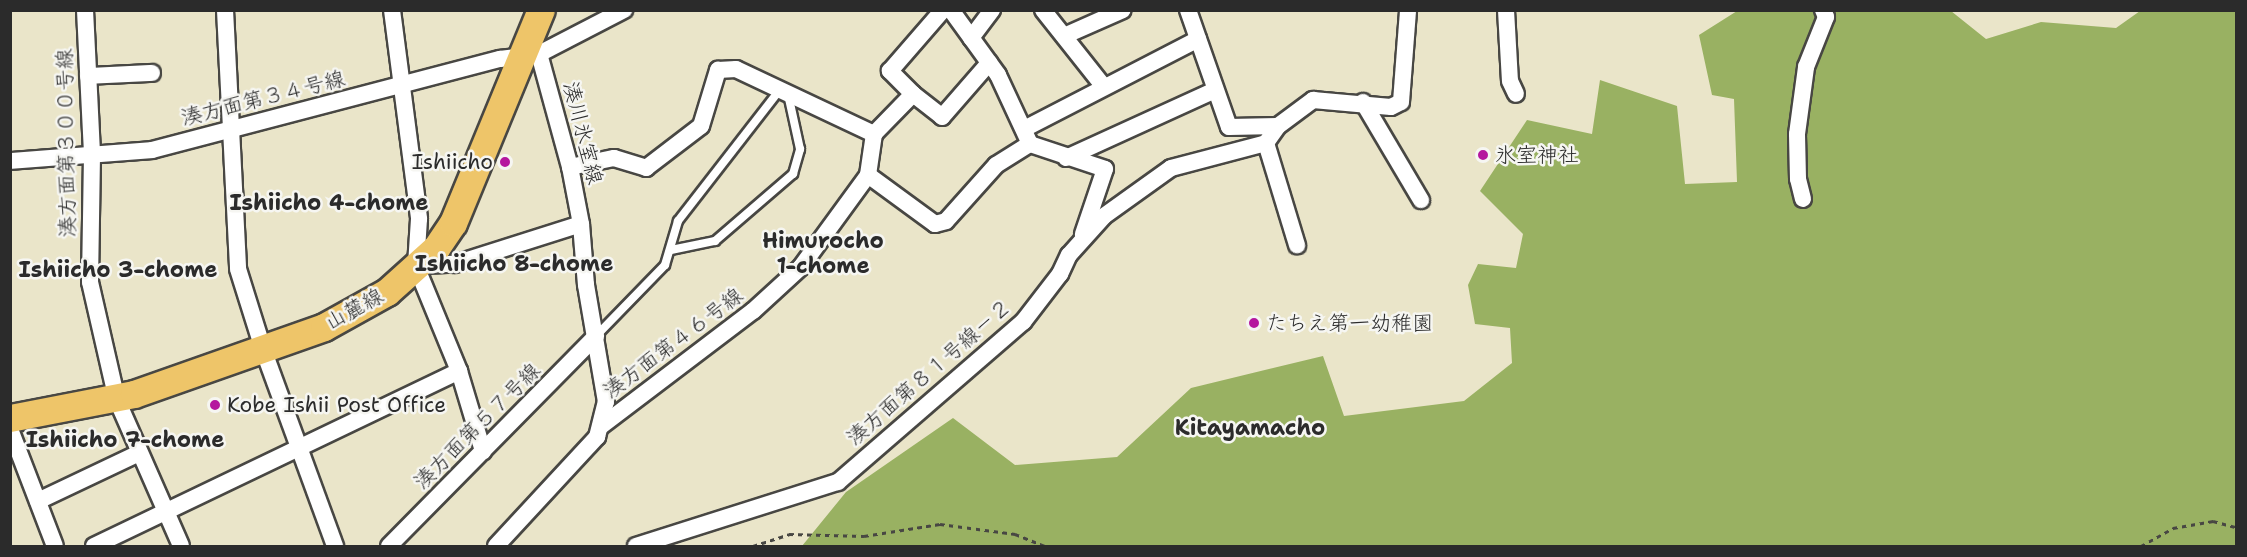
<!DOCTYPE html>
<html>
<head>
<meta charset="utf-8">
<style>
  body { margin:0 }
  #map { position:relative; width:2247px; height:557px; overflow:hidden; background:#eae5c9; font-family:"Shantell Sans","Klee One",sans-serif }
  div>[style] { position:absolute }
  .forest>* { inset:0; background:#99b162 }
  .path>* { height:3px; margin-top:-1.5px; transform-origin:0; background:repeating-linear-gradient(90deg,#484743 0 4.5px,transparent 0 9px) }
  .roads { filter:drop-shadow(2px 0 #484743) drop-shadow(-2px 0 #484743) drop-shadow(0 2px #484743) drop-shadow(0 -2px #484743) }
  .service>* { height:8px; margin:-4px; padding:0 4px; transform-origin:4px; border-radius:4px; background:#fff }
  .minor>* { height:16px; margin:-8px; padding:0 8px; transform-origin:8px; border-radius:8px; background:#fff }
  .primary>* { height:27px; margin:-13.5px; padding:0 13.5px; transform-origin:13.5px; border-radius:13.5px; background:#eec569 }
  .dots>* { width:16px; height:16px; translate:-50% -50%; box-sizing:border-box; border:3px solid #f6f6f2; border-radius:50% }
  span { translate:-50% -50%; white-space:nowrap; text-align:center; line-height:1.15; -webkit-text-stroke:5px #f6f6f2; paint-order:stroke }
  .street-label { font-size:21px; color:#2b2b2b }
  .poi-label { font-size:21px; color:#2b2b2b }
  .left { translate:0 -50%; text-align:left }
  .right { translate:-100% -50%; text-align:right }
  .neighbourhood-label { font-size:22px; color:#2b2b2b; font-weight:700 }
  .frame { position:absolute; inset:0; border:12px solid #2b2b2b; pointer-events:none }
</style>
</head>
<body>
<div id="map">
  <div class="forest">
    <i style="clip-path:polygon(1737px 11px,1951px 11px,1986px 39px,2041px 22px,2116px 28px,2140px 11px,2236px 11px,2236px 546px,802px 546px,846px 492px,953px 418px,1015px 465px,1117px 457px,1191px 388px,1323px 356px,1344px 416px,1464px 401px,1512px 363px,1510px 328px,1475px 324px,1468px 285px,1478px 264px,1516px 268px,1523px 234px,1480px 191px,1527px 120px,1592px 134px,1600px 80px,1677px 106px,1685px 184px,1737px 182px,1734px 99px,1712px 95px,1699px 35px)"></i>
  </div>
  <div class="path">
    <i style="left:753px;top:546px;width:38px;rotate:-18deg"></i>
    <i style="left:789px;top:534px;width:75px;rotate:1.5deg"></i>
    <i style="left:864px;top:536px;width:77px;rotate:-9deg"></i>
    <i style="left:940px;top:524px;width:76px;rotate:7.6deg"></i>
    <i style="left:1015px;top:534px;width:32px;rotate:22deg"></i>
    <i style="left:1614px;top:546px;width:59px"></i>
    <i style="left:2141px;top:546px;width:37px;rotate:-29deg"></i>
    <i style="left:2173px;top:528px;width:41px;rotate:-9.9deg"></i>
    <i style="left:2213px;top:521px;width:24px;rotate:15deg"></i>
  </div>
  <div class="roads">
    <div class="service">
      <i style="left:671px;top:250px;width:45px;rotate:-11.6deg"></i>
      <i style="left:715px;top:241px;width:103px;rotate:-40.7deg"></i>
      <i style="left:793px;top:174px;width:26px;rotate:-74deg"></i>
      <i style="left:800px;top:149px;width:56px;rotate:-102.3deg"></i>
      <i style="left:596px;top:336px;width:99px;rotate:-45.8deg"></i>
      <i style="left:665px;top:265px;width:46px;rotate:-73.5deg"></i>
      <i style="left:678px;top:221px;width:168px;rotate:-52.2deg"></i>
    </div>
    <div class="minor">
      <i style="left:85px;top:10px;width:145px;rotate:87.2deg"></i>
      <i style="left:92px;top:155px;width:127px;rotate:90.9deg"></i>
      <i style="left:90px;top:282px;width:121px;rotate:77.1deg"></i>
      <i style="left:117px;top:400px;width:159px;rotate:66.3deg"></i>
      <i style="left:225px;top:10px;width:259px;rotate:87.1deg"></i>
      <i style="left:238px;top:269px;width:84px;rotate:72.6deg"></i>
      <i style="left:263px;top:349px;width:210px;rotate:69.9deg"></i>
      <i style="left:392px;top:10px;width:211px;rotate:82.6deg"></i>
      <i style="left:419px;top:219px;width:47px;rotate:93.7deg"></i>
      <i style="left:416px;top:266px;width:113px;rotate:67.7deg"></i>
      <i style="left:459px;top:371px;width:84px;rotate:73.3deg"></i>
      <i style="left:951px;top:10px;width:80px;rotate:54.1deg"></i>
      <i style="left:998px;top:75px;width:76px;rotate:65.1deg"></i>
      <i style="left:1030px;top:144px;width:79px;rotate:18.4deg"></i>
      <i style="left:1105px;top:169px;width:69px;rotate:108.7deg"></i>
      <i style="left:1043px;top:10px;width:98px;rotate:51.6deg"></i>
      <i style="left:1188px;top:10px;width:124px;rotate:70.7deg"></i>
      <i style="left:1229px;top:127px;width:49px;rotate:-1.2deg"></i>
      <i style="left:1506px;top:10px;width:71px;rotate:86.8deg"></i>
      <i style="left:1510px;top:81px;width:14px;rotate:65deg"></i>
      <i style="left:1064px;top:36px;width:64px;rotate:-23.8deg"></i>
      <i style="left:971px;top:38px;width:35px;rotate:-53deg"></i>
      <i style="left:88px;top:76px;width:64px;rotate:-2.7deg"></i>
      <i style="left:913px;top:94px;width:33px;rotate:-135deg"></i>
      <i style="left:890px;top:71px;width:81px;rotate:-49deg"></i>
      <i style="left:1363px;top:102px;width:114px;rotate:59.4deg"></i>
      <i style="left:1024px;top:129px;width:196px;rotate:-27.3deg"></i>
      <i style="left:1266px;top:143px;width:107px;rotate:73.1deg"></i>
      <i style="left:1066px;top:158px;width:164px;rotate:-24.5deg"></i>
      <i style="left:10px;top:161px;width:142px;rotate:-4.4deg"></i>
      <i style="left:152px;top:150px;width:360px;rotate:-14.7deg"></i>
      <i style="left:500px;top:59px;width:39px;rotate:-7deg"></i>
      <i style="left:539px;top:54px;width:96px;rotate:-27.4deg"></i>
      <i style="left:570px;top:167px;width:45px;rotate:-11.6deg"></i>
      <i style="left:614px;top:158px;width:34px;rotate:17deg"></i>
      <i style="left:646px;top:168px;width:69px;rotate:-37.4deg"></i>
      <i style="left:701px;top:126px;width:59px;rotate:-73.1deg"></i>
      <i style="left:718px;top:70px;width:18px;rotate:-3deg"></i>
      <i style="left:736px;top:69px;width:153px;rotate:25.2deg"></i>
      <i style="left:868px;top:175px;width:83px;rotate:36.2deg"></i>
      <i style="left:935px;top:224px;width:11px;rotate:-15deg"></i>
      <i style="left:946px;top:221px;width:75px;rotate:-48.2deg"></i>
      <i style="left:996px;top:165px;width:40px;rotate:-32deg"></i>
      <i style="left:1803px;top:199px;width:21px;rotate:-104deg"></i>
      <i style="left:1798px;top:179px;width:45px;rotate:-91.3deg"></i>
      <i style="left:1797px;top:134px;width:68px;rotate:-82.3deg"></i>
      <i style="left:1806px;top:67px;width:54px;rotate:-68.2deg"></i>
      <i style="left:1826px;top:17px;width:8px;rotate:-113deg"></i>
      <i style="left:417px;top:265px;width:38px;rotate:-2deg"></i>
      <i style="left:455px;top:264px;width:132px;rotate:-17.6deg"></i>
      <i style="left:600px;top:427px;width:192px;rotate:-37.2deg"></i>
      <i style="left:753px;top:311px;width:65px;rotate:-42.5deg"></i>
      <i style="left:801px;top:267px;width:114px;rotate:-53.9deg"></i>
      <i style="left:868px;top:175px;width:41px;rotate:-81.7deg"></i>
      <i style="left:874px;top:134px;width:56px;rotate:-45.7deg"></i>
      <i style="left:913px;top:94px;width:37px;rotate:38deg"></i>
      <i style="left:942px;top:117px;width:72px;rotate:-49deg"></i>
      <i style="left:10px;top:429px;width:125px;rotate:69deg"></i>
      <i style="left:38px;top:501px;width:112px;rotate:-25.4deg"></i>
      <i style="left:94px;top:546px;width:405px;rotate:-25.6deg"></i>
      <i style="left:389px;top:546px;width:295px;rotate:-45.4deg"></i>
      <i style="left:496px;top:546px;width:149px;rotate:-47.2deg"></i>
      <i style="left:597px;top:437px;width:36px;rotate:-76deg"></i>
      <i style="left:606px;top:402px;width:119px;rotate:-99.7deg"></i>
      <i style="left:586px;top:285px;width:61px;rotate:-94.7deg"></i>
      <i style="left:581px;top:224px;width:58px;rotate:-100.9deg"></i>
      <i style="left:570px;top:167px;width:117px;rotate:-105.3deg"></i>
      <i style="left:636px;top:546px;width:212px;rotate:-17.6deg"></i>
      <i style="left:838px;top:482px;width:245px;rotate:-40.9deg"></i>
      <i style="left:1023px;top:322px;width:61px;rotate:-52.4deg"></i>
      <i style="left:1060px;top:274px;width:21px;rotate:-65deg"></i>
      <i style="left:1069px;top:255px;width:52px;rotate:-48.1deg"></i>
      <i style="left:1104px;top:216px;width:82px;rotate:-35.6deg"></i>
      <i style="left:1171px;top:168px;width:98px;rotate:-14.7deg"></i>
      <i style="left:1266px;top:143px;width:21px;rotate:-55deg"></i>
      <i style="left:1278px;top:126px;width:44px;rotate:-36.6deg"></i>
      <i style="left:1313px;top:100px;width:78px;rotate:5.1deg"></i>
      <i style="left:1391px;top:107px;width:11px;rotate:-27deg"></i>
      <i style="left:1401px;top:102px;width:92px;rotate:-85.6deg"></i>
    </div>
    <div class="primary">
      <i style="left:10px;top:418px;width:126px;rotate:-11deg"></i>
      <i style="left:134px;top:394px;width:201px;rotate:-19.4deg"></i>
      <i style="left:324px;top:327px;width:72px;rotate:-29.1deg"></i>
      <i style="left:387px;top:292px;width:66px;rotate:-41.9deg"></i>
      <i style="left:436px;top:248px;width:30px;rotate:-56deg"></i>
      <i style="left:453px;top:223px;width:230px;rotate:-67.6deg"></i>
    </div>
  </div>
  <div class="dots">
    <i style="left:1483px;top:155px;background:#b5179e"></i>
    <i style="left:505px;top:162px;background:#b5179e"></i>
    <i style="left:1254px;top:323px;background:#b5179e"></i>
    <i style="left:215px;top:405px;background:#b5179e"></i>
  </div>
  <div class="street-label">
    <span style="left:263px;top:98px;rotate:-14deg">湊方面第３４号線</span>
    <span style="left:583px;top:133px;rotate:76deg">湊川氷室線</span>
    <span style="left:66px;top:143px;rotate:-91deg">湊方面第３００号線</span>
    <span style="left:354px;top:309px;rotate:-29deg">山麓線</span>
    <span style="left:673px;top:343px;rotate:-37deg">湊方面第４６号線</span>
    <span style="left:929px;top:372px;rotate:-41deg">湊方面第８１号線－２</span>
    <span style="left:477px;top:426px;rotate:-45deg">湊方面第５７号線</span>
  </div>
  <div class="poi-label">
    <span class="left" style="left:1495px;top:155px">氷室神社</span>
    <span class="right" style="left:493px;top:162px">Ishiicho</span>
    <span class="left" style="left:1266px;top:323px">たちえ第一幼稚園</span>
    <span class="left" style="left:227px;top:405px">Kobe Ishii Post Office</span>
  </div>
  <div class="neighbourhood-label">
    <span style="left:329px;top:203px">Ishiicho 4-chome</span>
    <span style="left:823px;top:253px">Himurocho<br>1-chome</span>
    <span style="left:514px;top:264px">Ishiicho 8-chome</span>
    <span style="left:118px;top:270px">Ishiicho 3-chome</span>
    <span style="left:1250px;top:428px">Kitayamacho</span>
    <span style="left:125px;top:440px">Ishiicho 7-chome</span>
  </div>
  <div class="frame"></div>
</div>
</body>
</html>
